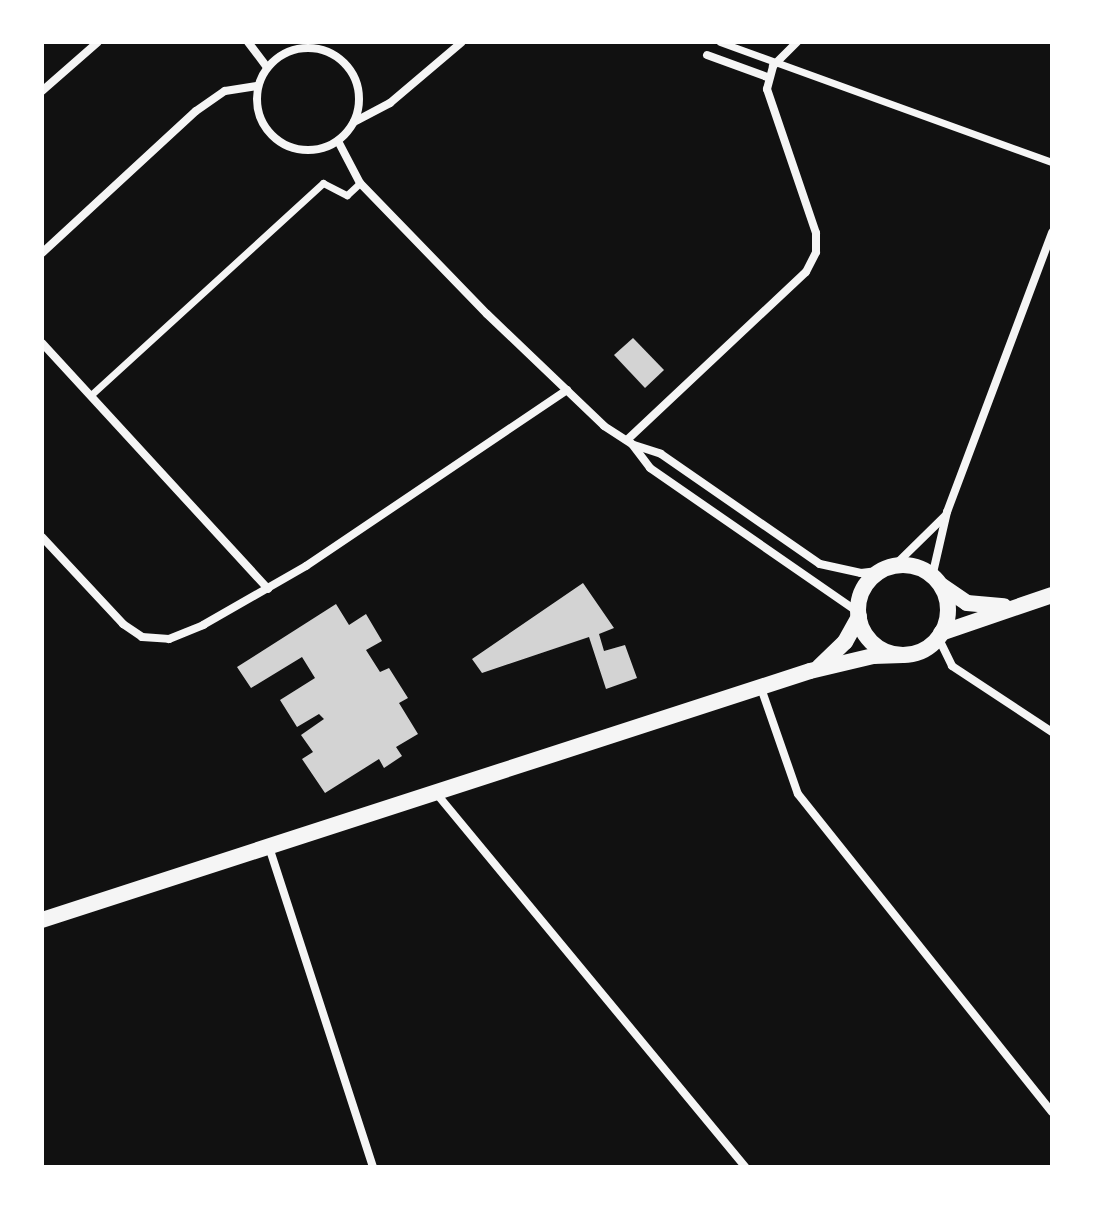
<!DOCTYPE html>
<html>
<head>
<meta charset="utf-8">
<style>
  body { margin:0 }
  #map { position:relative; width:1094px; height:1209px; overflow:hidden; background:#111; font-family:"Titillium Web",sans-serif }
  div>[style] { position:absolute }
  .building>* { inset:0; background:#d3d3d3 }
  .pedestrian>* { height:7px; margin:-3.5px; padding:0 3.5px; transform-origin:3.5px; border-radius:3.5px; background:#f5f5f5 }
  .minor>* { height:8px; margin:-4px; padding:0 4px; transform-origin:4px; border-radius:4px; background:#f5f5f5 }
  .minor>.ring { margin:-4px; padding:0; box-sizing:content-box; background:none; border:8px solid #f5f5f5; border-radius:50% }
  .secondary>* { height:16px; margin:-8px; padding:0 8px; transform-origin:8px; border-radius:8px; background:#f5f5f5 }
  .secondary>.ring { margin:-8px; padding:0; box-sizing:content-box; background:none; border:16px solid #f5f5f5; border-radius:50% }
  span { translate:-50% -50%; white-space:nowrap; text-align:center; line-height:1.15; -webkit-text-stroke:8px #fff; paint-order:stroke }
  .frame { position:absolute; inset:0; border:44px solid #fff; pointer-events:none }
</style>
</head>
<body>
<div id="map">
  <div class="building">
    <i style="clip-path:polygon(633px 338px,664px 370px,645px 388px,614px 355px)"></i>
    <i style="clip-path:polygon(583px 583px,614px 628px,599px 634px,604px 651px,625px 645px,637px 678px,606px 689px,589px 637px,482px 673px,472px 659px)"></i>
    <i style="clip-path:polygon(336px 604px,349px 625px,366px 614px,382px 641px,366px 650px,380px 672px,389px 668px,408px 698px,399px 703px,418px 734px,396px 747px,402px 756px,384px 768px,379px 759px,325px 793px,302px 759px,313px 752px,301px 735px,324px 719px,319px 714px,297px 727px,280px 700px,315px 678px,302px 657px,251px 688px,237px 667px)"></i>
  </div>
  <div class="pedestrian">
    <i style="left:720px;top:42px;width:353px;rotate:19.9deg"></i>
    <i style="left:92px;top:394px;width:313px;rotate:-42.4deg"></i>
    <i style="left:323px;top:183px;width:27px;rotate:27deg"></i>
    <i style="left:347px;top:195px;width:18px;rotate:-43deg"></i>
  </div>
  <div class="minor">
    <i style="left:248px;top:42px;width:31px;rotate:53deg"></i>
    <i class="ring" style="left:257px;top:48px;width:94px;height:94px"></i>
    <i style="left:707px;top:55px;width:64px;rotate:20.1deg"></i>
    <i style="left:42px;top:91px;width:74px;rotate:-41.2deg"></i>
    <i style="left:354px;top:122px;width:41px;rotate:-27.8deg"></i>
    <i style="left:390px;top:103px;width:94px;rotate:-40.3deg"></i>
    <i style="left:338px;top:141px;width:47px;rotate:62.4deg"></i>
    <i style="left:360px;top:183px;width:182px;rotate:45.9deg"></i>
    <i style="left:487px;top:314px;width:162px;rotate:43.7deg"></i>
    <i style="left:604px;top:426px;width:33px;rotate:33deg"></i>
    <i style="left:632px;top:444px;width:30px;rotate:53deg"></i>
    <i style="left:650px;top:468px;width:253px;rotate:34.7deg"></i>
    <i style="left:42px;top:253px;width:209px;rotate:-42.7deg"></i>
    <i style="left:196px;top:111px;width:35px;rotate:-35deg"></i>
    <i style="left:225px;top:91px;width:32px;rotate:-9deg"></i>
    <i style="left:42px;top:343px;width:334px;rotate:47.4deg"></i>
    <i style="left:627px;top:440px;width:245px;rotate:-43.2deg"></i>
    <i style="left:806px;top:272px;width:22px;rotate:-63deg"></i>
    <i style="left:816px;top:252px;width:19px;rotate:-90deg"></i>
    <i style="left:816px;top:233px;width:152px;rotate:-108.8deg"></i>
    <i style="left:767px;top:89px;width:24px;rotate:-75deg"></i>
    <i style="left:773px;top:66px;width:34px;rotate:-45deg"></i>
    <i style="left:634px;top:445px;width:28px;rotate:18deg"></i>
    <i style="left:661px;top:454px;width:193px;rotate:34.7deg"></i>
    <i style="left:820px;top:564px;width:42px;rotate:12.4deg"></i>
    <i style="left:861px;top:573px;width:23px;rotate:-7deg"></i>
    <i style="left:42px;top:537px;width:119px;rotate:47deg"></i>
    <i style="left:123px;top:624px;width:23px;rotate:34deg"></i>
    <i style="left:142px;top:637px;width:27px;rotate:4deg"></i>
    <i style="left:169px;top:639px;width:37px;rotate:-22deg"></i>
    <i style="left:203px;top:625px;width:119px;rotate:-29.8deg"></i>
    <i style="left:306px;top:566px;width:315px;rotate:-34deg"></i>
    <i style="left:893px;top:567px;width:73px;rotate:-44.4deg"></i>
    <i style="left:932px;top:577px;width:67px;rotate:-77deg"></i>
    <i style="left:947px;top:512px;width:299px;rotate:-69.4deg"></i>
    <i style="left:938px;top:637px;width:32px;rotate:64deg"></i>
    <i style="left:952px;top:666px;width:120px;rotate:33.4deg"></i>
    <i style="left:761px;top:688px;width:112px;rotate:70.8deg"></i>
    <i style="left:798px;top:794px;width:407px;rotate:51.4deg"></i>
    <i style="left:436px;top:793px;width:485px;rotate:50.4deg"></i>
    <i style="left:269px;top:847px;width:336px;rotate:72deg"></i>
  </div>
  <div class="secondary">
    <i class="ring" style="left:858px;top:565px;width:74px;height:74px"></i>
    <i style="left:942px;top:586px;width:30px;rotate:34deg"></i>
    <i style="left:967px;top:603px;width:37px;rotate:5deg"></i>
    <i style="left:941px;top:633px;width:117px;rotate:-18.9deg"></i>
    <i style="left:819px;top:667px;width:36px;rotate:-44deg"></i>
    <i style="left:845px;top:642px;width:29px;rotate:-61deg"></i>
    <i style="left:42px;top:920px;width:807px;rotate:-17.96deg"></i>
    <i style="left:810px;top:671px;width:65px;rotate:-13.4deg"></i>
    <i style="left:873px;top:656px;width:30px;rotate:-2deg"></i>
  </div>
  <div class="frame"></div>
</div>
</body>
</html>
